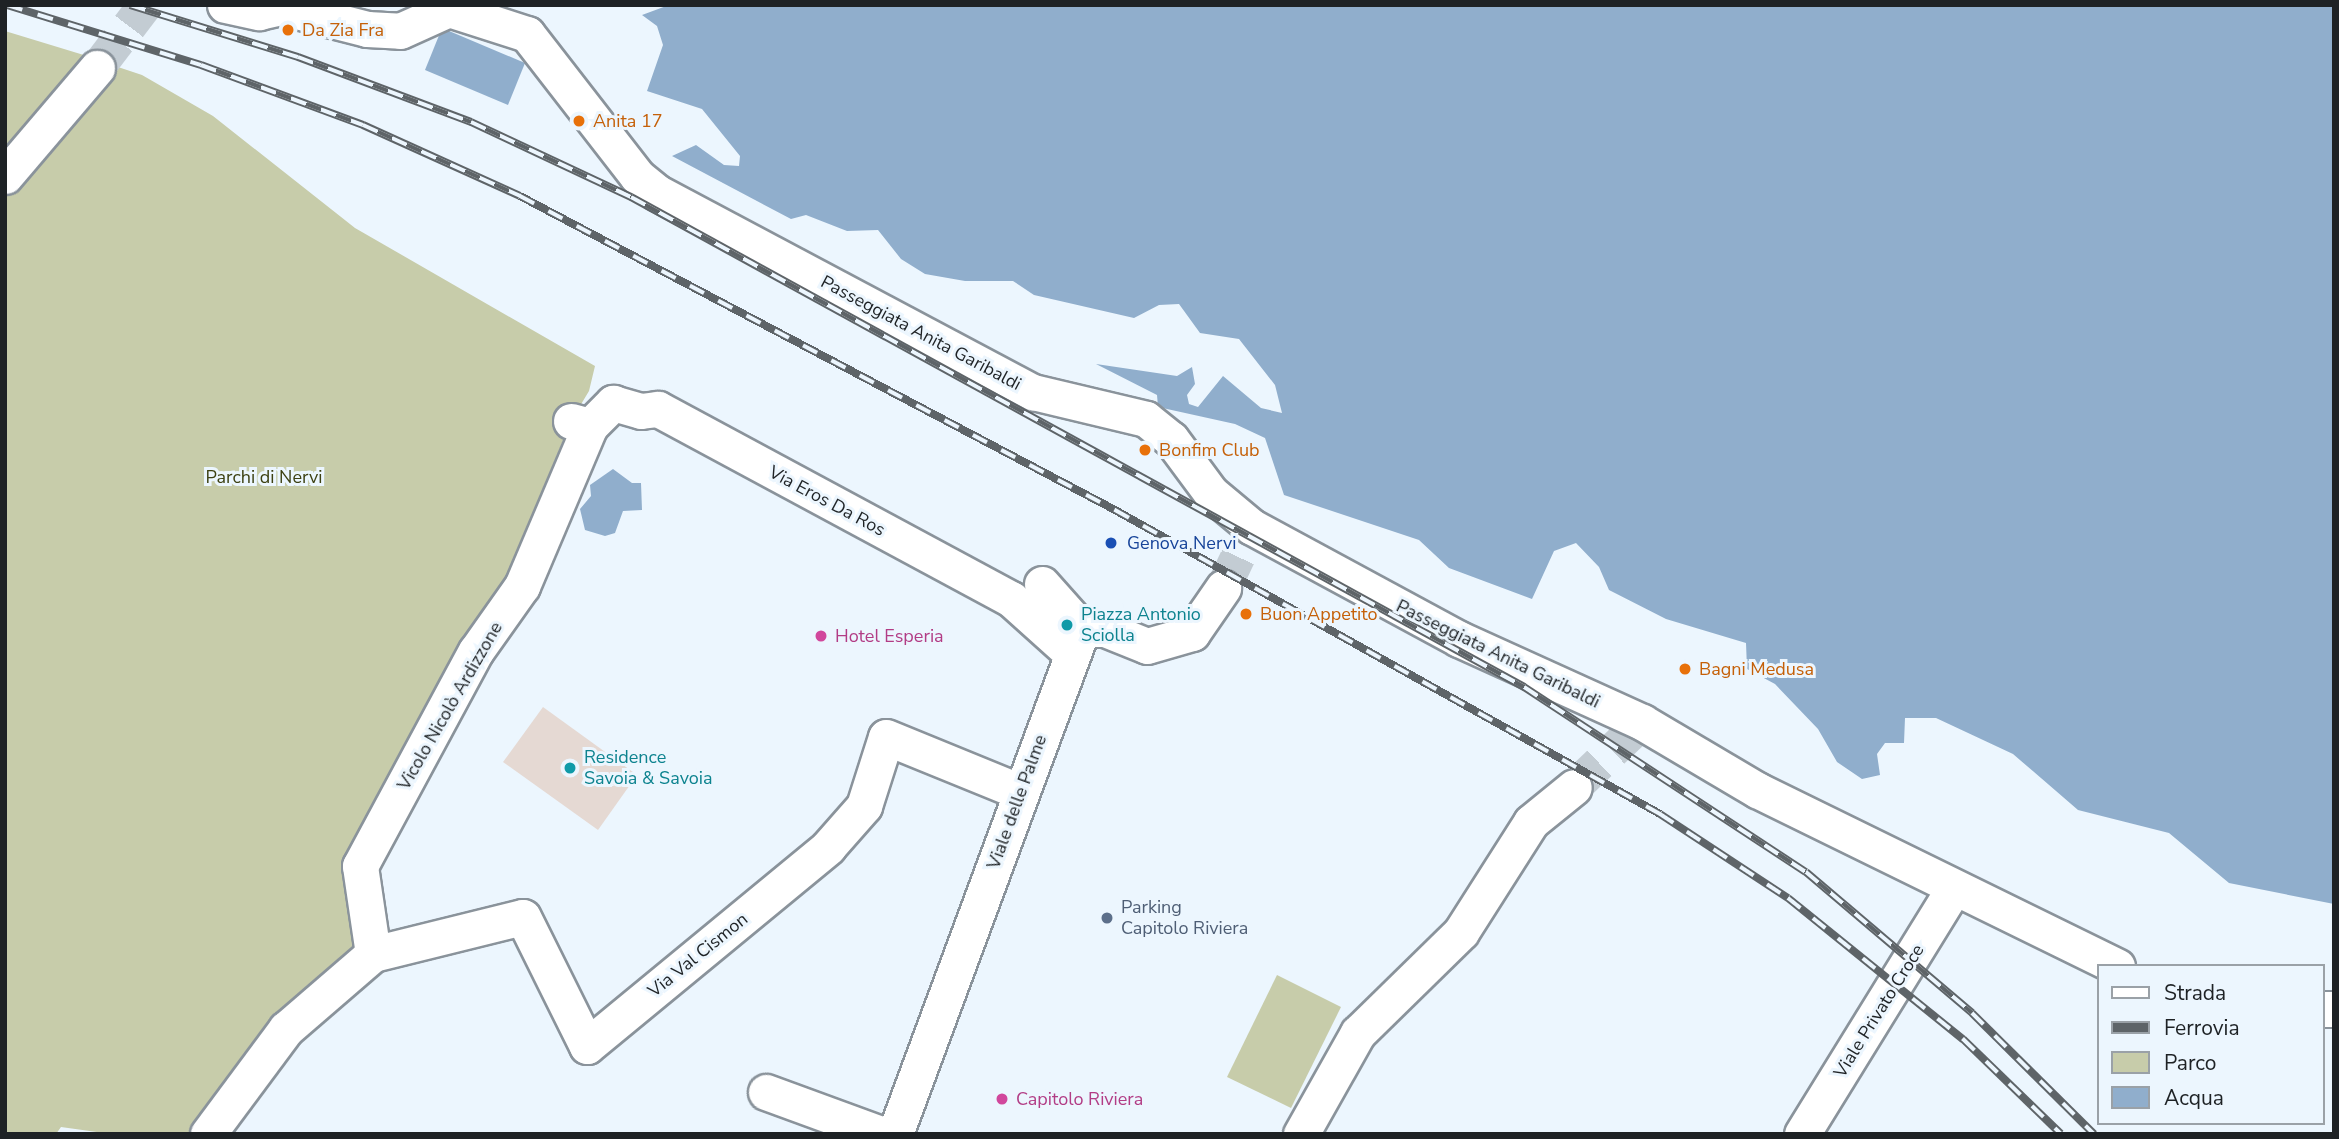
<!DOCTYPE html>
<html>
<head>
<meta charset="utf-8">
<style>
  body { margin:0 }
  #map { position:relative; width:2339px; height:1139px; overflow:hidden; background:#ecf6fe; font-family:"Nunito Sans",sans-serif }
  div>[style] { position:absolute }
  .green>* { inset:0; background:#c7ccaa }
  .water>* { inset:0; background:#90aecc }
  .building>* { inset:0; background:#e5d9d3 }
  .minor-tunnel>* { height:35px; margin-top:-17.5px; transform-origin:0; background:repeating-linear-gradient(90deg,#c3ccd3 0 35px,transparent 0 53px) }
  .roads { filter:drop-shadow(2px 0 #8a939b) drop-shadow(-2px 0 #8a939b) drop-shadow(0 2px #8a939b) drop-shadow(0 -2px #8a939b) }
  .minor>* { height:35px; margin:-17.5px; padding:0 17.5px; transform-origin:17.5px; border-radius:17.5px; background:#fff }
  .rail>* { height:8px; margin-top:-4px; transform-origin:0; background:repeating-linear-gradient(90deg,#ecf6fe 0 16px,#5e6468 0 32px); box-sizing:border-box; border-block:2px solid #5e6468 }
  .dots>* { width:19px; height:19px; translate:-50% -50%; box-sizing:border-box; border:4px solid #ecf6fe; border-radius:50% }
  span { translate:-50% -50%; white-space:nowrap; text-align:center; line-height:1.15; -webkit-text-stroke:6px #ecf6fe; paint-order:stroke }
  .food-label { font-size:18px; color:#c56008 }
  .left { translate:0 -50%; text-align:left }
  .street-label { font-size:18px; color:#1e2225 }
  .park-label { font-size:18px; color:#3c4011 }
  .transit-label { font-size:18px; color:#164399 }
  .culture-label { font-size:18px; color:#0d838f }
  .hotel-label { font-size:18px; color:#b23c85 }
  .service-label { font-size:18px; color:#4e5e75 }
  .frame { position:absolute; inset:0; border:7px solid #1e2225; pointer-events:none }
  .legend { position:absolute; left:2097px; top:964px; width:228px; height:161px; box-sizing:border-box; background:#ecf6fe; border:2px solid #9aa1a7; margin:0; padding:9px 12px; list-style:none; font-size:21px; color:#1e2225 }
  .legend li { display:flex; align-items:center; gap:14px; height:35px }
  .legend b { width:35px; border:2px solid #9aa1a7 }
</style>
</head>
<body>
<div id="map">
  <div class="green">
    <i style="clip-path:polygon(5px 31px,87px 56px,5px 154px)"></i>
    <i style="clip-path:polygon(115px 66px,142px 75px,213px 116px,355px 228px,595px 366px,589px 391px,571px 421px,511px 567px,355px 856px,369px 933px,198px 1134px,111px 1134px,61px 1127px,56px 1134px,5px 1134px,5px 197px)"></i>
    <i style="clip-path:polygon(1277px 975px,1341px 1007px,1291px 1108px,1227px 1077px)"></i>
  </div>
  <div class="water">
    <i style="clip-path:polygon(669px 5px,2334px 5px,2334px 904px,2229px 883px,2169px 833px,2078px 810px,2013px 754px,1936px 718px,1905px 718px,1904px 743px,1885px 743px,1877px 754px,1880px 775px,1862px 779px,1837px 762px,1818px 729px,1775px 684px,1747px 669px,1746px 643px,1666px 619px,1609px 590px,1599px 567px,1576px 543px,1554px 551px,1532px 599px,1449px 568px,1419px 540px,1284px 495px,1265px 438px,1235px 424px,1158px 407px,1157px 395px,1096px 364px,1177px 376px,1192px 367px,1195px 384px,1187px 395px,1189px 404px,1198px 407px,1223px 376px,1261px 408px,1282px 413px,1275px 385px,1239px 339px,1200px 333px,1179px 304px,1159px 305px,1134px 318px,1034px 295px,1013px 281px,965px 281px,925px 274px,901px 259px,878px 230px,847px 231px,806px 215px,791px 219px,672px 156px,696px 145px,724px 165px,739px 166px,740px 156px,702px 109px,647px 91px,663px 45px,657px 26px,642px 15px)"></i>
    <i style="clip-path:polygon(442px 28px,525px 63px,508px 105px,425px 70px)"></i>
    <i style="clip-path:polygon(613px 469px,632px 483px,641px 483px,642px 510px,623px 511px,615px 533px,605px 536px,585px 530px,580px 509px,591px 496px,590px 485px)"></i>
  </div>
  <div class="building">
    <i style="clip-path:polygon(543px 707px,637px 775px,598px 830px,503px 762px)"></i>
  </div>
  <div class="minor-tunnel">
    <i style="left:97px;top:68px;width:79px;rotate:-52.7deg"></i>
    <i style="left:1223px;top:588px;width:61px;rotate:-64.7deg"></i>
    <i style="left:1574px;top:787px;width:94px;rotate:-43.7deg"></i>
  </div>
  <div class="roads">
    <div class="minor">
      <i style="left:225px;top:5px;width:35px;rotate:12deg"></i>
      <i style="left:259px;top:12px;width:23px;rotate:-13deg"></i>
      <i style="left:281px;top:7px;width:89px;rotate:14.3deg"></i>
      <i style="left:367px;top:29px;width:33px;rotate:3deg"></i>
      <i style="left:400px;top:31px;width:54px;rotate:-24.2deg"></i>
      <i style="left:449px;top:9px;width:82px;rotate:17.8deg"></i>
      <i style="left:527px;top:34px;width:180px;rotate:52.2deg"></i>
      <i style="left:637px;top:176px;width:27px;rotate:39deg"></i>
      <i style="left:658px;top:193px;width:425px;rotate:28deg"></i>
      <i style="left:1033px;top:392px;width:116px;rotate:13.4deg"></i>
      <i style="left:1146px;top:419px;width:32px;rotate:39deg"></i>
      <i style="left:1171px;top:439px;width:67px;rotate:53.5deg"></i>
      <i style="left:1211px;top:493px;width:53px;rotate:39.7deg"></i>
      <i style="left:1252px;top:527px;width:235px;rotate:28.4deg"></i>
      <i style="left:1459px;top:639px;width:201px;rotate:24.4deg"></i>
      <i style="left:1642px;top:722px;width:134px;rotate:30.6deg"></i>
      <i style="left:1757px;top:790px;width:401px;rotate:26.1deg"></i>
      <i style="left:5px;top:176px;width:142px;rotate:-49.6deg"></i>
      <i style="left:571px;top:421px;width:20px;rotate:15deg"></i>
      <i style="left:590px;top:426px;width:33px;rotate:-45deg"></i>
      <i style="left:613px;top:403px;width:29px;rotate:16deg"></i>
      <i style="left:641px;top:411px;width:17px;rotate:-7deg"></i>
      <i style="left:658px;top:409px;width:401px;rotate:28.3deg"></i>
      <i style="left:1011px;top:599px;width:82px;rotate:42deg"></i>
      <i style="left:1042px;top:584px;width:60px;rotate:48.4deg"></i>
      <i style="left:1082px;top:629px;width:23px"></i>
      <i style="left:1105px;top:629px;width:45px;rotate:22deg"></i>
      <i style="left:1147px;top:646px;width:47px;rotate:-16.1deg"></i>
      <i style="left:1192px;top:633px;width:55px;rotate:-55.4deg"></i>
      <i style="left:373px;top:954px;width:154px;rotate:-13.9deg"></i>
      <i style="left:523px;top:917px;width:144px;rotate:63.6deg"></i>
      <i style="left:587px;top:1046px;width:313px;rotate:-39.5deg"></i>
      <i style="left:828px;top:847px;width:55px;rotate:-48.7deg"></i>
      <i style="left:864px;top:806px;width:72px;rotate:-72.3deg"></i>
      <i style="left:886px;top:737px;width:146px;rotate:22.2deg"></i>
      <i style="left:373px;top:954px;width:89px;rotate:-98.4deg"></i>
      <i style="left:360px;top:866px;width:244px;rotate:-61.7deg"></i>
      <i style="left:476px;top:651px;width:80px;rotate:-54.7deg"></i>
      <i style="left:522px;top:586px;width:174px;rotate:-67deg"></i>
      <i style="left:2323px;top:1009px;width:11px"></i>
      <i style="left:766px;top:1092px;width:122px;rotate:20.1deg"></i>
      <i style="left:208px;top:1134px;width:131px;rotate:-53.4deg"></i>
      <i style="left:286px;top:1029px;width:115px;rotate:-40.8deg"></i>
      <i style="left:895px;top:1134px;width:535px;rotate:-69.67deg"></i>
      <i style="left:1301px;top:1134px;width:116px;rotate:-60.6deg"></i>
      <i style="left:1358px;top:1033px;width:144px;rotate:-44.4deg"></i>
      <i style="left:1461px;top:932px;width:130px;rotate:-57.5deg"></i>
      <i style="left:1531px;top:822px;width:55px;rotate:-39.1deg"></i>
      <i style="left:1802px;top:1134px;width:289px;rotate:-58.3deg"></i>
    </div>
  </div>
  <div class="rail">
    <i style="left:7px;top:5px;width:203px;rotate:17.2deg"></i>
    <i style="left:201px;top:65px;width:173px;rotate:20.3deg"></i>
    <i style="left:363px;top:125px;width:172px;rotate:24.3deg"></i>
    <i style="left:520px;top:196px;width:673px;rotate:27.82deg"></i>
    <i style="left:1115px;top:510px;width:624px;rotate:29.15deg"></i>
    <i style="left:1660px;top:814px;width:153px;rotate:33.3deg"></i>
    <i style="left:1788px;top:898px;width:225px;rotate:38.9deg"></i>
    <i style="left:1963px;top:1039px;width:136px;rotate:44.1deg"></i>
    <i style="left:130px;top:5px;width:176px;rotate:17.2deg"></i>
    <i style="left:298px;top:57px;width:185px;rotate:20.6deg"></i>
    <i style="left:471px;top:122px;width:177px;rotate:25.1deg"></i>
    <i style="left:631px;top:197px;width:1019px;rotate:28.75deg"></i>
    <i style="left:1524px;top:687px;width:337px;rotate:33.3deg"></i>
    <i style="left:1806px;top:872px;width:218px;rotate:40.3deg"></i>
    <i style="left:1972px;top:1013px;width:172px;rotate:44.8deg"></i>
  </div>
  <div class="dots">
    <i style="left:288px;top:30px;background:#e8710a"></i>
    <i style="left:579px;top:121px;background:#e8710a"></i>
    <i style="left:1145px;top:450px;background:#e8710a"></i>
    <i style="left:1111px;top:543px;background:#1a4fb4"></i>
    <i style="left:1246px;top:614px;background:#e8710a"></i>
    <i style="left:1067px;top:625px;background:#0f9aa8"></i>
    <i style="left:821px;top:636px;background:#d1479c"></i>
    <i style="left:1685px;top:669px;background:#e8710a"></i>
    <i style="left:570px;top:768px;background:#0f9aa8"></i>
    <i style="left:1107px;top:918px;background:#5c6f8a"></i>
    <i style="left:1002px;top:1099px;background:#d1479c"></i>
  </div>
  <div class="food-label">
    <span class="left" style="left:302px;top:30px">Da Zia Fra</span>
    <span class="left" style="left:593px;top:121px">Anita 17</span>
    <span class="left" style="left:1159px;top:450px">Bonfim Club</span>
    <span class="left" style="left:1260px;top:614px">Buon Appetito</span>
    <span class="left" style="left:1699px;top:669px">Bagni Medusa</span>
  </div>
  <div class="street-label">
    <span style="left:921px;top:333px;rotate:28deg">Passeggiata Anita Garibaldi</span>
    <span style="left:827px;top:501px;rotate:28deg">Via Eros Da Ros</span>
    <span style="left:1498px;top:654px;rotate:26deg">Passeggiata Anita Garibaldi</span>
    <span style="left:450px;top:706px;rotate:-60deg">Vicolo Nicolò Ardizzone</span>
    <span style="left:1017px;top:802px;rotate:-70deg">Viale delle Palme</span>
    <span style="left:698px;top:955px;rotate:-39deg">Via Val Cismon</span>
    <span style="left:1879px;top:1011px;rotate:-58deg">Viale Privato Croce</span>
  </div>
  <div class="park-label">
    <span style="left:264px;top:477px">Parchi di Nervi</span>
  </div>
  <div class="transit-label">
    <span class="left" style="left:1127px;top:543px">Genova Nervi</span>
  </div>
  <div class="culture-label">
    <span class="left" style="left:1081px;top:625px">Piazza Antonio<br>Sciolla</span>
    <span class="left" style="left:584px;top:768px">Residence<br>Savoia &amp; Savoia</span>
  </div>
  <div class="hotel-label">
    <span class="left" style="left:835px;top:636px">Hotel Esperia</span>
    <span class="left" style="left:1016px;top:1099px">Capitolo Riviera</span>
  </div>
  <div class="service-label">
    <span class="left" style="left:1121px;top:918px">Parking<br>Capitolo Riviera</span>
  </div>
  <div class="frame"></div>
  <ul class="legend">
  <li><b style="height:9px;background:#fff"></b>Strada</li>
  <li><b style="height:9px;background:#5e6468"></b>Ferrovia</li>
  <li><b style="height:19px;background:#c7ccaa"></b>Parco</li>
  <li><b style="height:19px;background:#90aecc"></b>Acqua</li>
  </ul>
</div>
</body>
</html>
